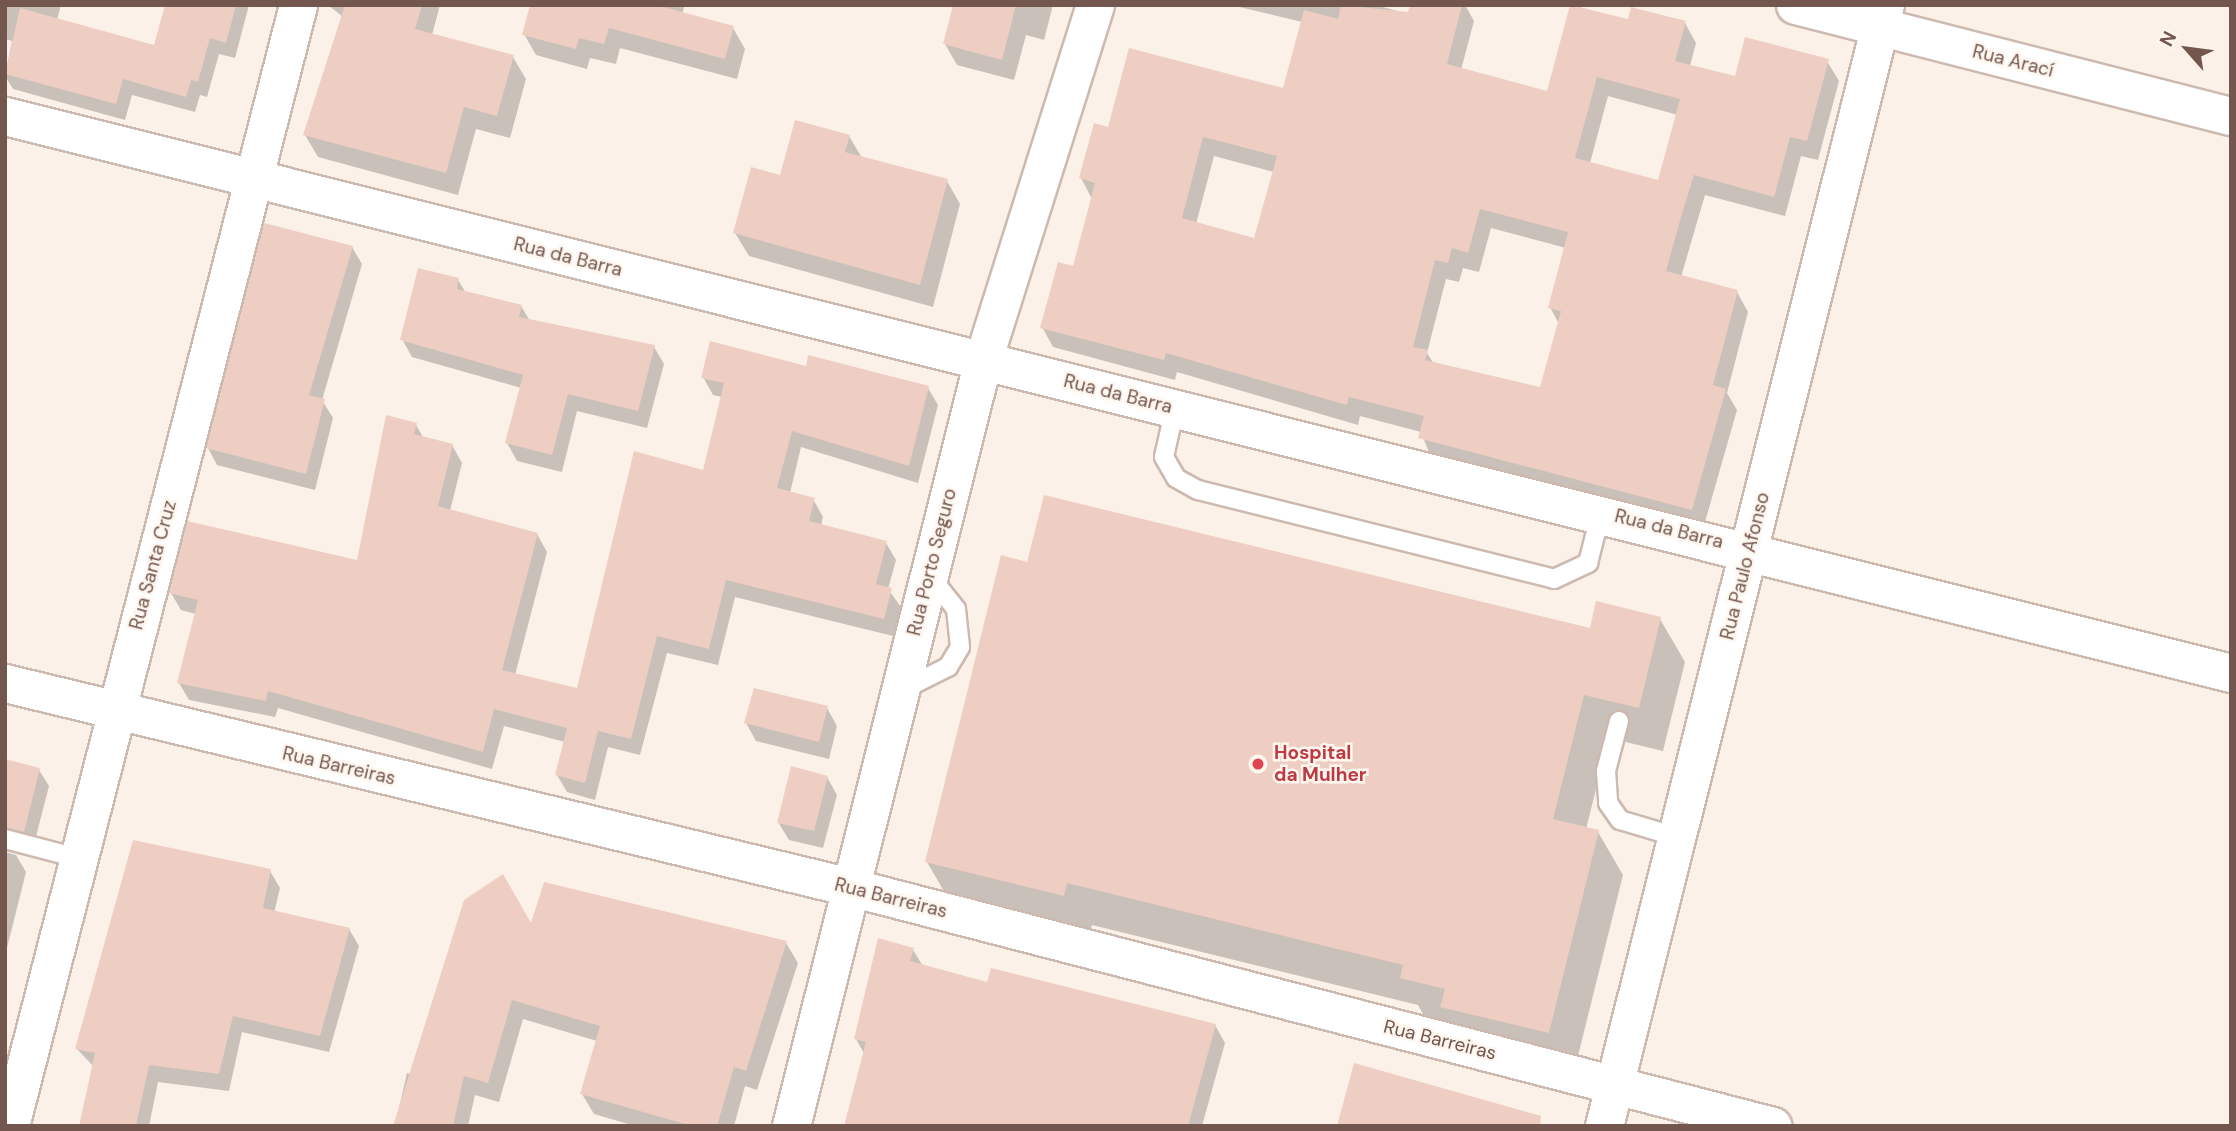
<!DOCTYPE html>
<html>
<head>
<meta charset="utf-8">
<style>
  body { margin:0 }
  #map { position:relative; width:2236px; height:1131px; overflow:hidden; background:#fbf1e8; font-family:"DM Sans",sans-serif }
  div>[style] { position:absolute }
  .shadow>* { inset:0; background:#0003 }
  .building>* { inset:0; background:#eecec2 }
  .roads { filter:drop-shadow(2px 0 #ccb9af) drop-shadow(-2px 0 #ccb9af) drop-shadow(0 2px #ccb9af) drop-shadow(0 -2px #ccb9af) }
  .service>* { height:18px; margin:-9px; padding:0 9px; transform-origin:9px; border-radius:9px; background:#fff }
  .minor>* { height:37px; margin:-18.5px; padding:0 18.5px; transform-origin:18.5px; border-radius:18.5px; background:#fff }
  .dots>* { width:19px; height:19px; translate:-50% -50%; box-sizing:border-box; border:4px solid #fef6ef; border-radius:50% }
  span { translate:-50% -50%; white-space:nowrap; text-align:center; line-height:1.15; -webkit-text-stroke:5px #fef6ef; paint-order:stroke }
  .street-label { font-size:19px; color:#73574e }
  .health-label { font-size:19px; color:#be3a42; font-weight:700 }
  .left { translate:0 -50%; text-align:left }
  .frame { position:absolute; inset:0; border:7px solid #73574e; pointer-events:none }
  .north { position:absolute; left:2152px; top:14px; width:70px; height:70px; -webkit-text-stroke:5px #fef6ef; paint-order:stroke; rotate:298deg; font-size:19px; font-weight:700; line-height:28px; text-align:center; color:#73574e }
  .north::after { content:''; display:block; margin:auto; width:24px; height:32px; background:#73574e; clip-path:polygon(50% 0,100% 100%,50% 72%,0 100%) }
</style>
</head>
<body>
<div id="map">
  <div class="shadow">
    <i style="clip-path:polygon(5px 5px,61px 5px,57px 20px,155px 47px,166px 5px,249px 5px,235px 58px,219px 54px,207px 97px,200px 95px,195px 112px,132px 95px,125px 120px,13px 89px,5px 76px,12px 41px,5px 39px)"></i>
    <i style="clip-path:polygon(328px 5px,440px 5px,432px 35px,513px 57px,526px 79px,510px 138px,476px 129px,458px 195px,318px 157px,305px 135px,343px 17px)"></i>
    <i style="clip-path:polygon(532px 5px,685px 5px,682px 14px,733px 28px,745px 49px,737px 79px,620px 48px,616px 64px,590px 58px,587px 69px,536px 55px,524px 34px)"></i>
    <i style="clip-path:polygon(963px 5px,1053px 5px,1044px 40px,1026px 35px,1014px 80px,957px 65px,945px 44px)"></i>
    <i style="clip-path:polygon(evenodd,1231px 5px,1375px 5px,1409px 14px,1412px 5px,1465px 5px,1474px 21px,1461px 70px,1548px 93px,1572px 5px,1630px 21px,1685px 23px,1696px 43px,1690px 66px,1736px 78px,1827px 61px,1839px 81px,1818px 160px,1801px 156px,1785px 216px,1705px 195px,1681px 277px,1737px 292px,1748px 312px,1727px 393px,1737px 410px,1703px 529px,1431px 458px,1421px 432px,1360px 416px,1358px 425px,1177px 372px,1175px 380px,1053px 347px,1042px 327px,1074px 268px,1092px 199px,1081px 178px,1109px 129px,1284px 91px,1302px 22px,1231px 5px,1608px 96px,1678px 115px,1659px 182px,1590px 163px,1608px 96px,1231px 5px,1214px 156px,1274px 172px,1256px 241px,1196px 224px,1214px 156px,1231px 5px,1491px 228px,1566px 248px,1550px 307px,1559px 324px,1541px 389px,1434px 364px,1427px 353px,1446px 279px,1459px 282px,1463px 268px,1479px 272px,1491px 228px)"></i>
    <i style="clip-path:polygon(849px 136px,862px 158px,947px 181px,960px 204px,933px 307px,749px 256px,735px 233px,781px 177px)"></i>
    <i style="clip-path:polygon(352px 247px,362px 264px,322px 400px,333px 418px,315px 490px,217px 465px,208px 448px)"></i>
    <i style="clip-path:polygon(458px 280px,466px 293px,521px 306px,530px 321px,654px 347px,664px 364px,647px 428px,577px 411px,562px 472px,517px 461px,507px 443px,521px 388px,412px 357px,402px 339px)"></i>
    <i style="clip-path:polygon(807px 368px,928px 388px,938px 405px,918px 483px,801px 447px,790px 493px,813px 499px,823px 517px,821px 526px,886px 543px,896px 560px,888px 589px,901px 607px,893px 636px,735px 597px,718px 665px,667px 653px,640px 755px,608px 747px,595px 800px,567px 792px,557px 775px,565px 742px,504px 726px,492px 769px,278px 708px,275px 717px,189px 700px,179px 683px,196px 614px,181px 610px,171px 593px,359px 562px,416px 425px,424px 439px,452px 445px,462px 463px,450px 511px,537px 534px,547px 552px,515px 675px,579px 690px,704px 472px,722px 397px,713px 395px,703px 377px)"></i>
    <i style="clip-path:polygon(1028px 564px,1591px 630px,1660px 619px,1685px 662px,1663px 751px,1609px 738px,1586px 829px,1598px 832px,1623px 875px,1573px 1076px,1427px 1021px,1418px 1005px,1092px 925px,1088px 939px,952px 905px,927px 862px)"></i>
    <i style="clip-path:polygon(827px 708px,837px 726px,829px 759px,756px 741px,746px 723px)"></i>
    <i style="clip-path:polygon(5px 761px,39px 770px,49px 786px,33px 848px,13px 844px,5px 851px)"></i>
    <i style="clip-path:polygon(827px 777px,837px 795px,823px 848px,789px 840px,778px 822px)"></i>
    <i style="clip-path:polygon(5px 852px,16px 855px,26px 872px,5px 956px)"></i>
    <i style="clip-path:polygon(270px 871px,280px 888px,274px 913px,349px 929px,359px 946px,329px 1052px,242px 1032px,229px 1091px,158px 1082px,149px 1126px,80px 1126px,94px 1067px,77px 1049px)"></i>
    <i style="clip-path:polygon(532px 928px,786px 943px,798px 963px,757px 1090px,745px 1086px,734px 1126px,635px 1126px,594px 1114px,582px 1094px,597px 1041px,523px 1019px,499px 1102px,475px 1095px,468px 1126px,395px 1126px,407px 1073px,413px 1075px)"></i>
    <i style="clip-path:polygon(913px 950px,923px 966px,988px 984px,1215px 1025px,1225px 1043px,1202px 1126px,1099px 1126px,865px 1055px,856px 1039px)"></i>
  </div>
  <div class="building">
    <i style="clip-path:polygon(165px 5px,236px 5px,226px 43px,210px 38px,198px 82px,191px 80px,186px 97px,123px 79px,116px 104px,5px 74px,20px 8px,154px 45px)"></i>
    <i style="clip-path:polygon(345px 5px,422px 5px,415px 29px,514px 55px,497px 116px,464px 107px,446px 173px,303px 135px)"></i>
    <i style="clip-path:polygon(530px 5px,656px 5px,734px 26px,725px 59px,609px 28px,604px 44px,579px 38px,576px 49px,522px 35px)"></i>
    <i style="clip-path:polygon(953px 5px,1016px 5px,1002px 60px,943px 44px)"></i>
    <i style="clip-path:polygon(evenodd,1341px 5px,1408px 12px,1410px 5px,1462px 5px,1447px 64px,1547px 91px,1570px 5px,1628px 19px,1631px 7px,1686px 21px,1675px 61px,1735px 76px,1745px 37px,1829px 59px,1807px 141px,1790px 137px,1774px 197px,1694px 175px,1683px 210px,1666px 271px,1738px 290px,1713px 385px,1726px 389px,1692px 510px,1418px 438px,1424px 416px,1349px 397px,1347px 405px,1166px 353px,1164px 360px,1040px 328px,1058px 262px,1073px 266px,1095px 183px,1079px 178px,1094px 123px,1108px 127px,1129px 48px,1283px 88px,1304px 10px,1338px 19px,1341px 5px,1597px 77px,1680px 99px,1658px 180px,1575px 158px,1597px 77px,1341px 5px,1203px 137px,1277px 156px,1254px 238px,1182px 218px,1203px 137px,1341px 5px,1480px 209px,1568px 232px,1548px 308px,1561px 311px,1540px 387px,1425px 360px,1428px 350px,1413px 347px,1435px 260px,1448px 263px,1452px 248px,1468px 253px,1480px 209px)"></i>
    <i style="clip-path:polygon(795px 120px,850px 135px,845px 152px,948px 179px,920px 285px,733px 233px,751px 167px,780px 175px)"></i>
    <i style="clip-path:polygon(264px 223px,353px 246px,309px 395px,325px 399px,306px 474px,206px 448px)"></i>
    <i style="clip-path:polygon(418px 268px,459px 278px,457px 289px,522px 305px,519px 317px,655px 345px,638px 411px,568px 394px,552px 455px,505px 443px,523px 375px,400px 340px)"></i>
    <i style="clip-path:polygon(710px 341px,806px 366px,808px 355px,929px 386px,909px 466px,792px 431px,777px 488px,815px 498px,809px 521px,887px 541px,876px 584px,892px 588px,884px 619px,726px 580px,709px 649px,657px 636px,631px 739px,598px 731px,585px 783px,555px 775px,567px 728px,494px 709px,483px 752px,268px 691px,266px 701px,177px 683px,198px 600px,169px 593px,187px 521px,357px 560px,386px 415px,417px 423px,414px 434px,453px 444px,438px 506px,538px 533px,502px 670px,577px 688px,634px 451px,703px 470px,724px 383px,701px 378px)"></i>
    <i style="clip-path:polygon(1044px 495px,1590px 628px,1596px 601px,1661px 617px,1639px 708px,1584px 695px,1553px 819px,1599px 830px,1549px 1033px,1440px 1007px,1445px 989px,1400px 978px,1403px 965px,1067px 883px,1064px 896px,925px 862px,1001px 555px,1027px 562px)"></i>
    <i style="clip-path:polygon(754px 688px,828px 706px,819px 742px,744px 723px)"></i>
    <i style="clip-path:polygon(5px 759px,40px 768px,24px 832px,5px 828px)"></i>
    <i style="clip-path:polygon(791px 766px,828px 776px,814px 831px,777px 823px)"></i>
    <i style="clip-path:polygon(133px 840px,271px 869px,263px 908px,350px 928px,320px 1036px,233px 1016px,219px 1074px,149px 1065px,136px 1126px,79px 1126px,95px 1053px,75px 1049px)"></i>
    <i style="clip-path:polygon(503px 874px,531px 923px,544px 882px,787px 941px,746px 1071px,734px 1067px,717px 1126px,692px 1126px,580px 1094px,600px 1026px,512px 1000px,488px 1083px,464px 1076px,453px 1126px,393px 1126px,464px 900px)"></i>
    <i style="clip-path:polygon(878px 938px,914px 948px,910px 961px,987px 982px,991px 968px,1216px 1024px,1188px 1126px,844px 1126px,866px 1042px,854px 1039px)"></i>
    <i style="clip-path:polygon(1354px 1063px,1541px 1116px,1540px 1126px,1337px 1126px)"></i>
  </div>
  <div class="roads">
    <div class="service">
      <i style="left:1175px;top:408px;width:50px;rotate:102.7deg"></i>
      <i style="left:1164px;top:457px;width:24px;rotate:60deg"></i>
      <i style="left:1176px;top:478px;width:25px;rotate:29deg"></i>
      <i style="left:1198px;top:490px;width:367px;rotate:14deg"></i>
      <i style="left:1554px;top:579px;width:38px;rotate:-25deg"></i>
      <i style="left:1588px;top:563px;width:53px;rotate:-75.7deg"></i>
      <i style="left:900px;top:691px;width:54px;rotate:-26.6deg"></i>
      <i style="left:948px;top:667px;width:23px;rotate:-59deg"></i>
      <i style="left:960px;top:647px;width:38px;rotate:-96deg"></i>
      <i style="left:956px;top:609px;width:43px;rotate:-128.5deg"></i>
      <i style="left:1619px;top:721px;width:52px;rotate:104.6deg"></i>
      <i style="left:1606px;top:771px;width:32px;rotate:86deg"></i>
      <i style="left:1608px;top:803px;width:21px;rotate:55deg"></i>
      <i style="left:1620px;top:820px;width:59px;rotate:16.6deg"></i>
      <i style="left:5px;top:839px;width:80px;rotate:14.6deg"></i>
    </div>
    <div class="minor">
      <i style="left:1795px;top:5px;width:450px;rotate:14.3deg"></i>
      <i style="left:5px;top:116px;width:2295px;rotate:14.05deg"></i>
      <i style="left:5px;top:683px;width:869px;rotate:13.57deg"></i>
      <i style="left:850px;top:887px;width:953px;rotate:14.52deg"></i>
      <i style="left:10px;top:1126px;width:1157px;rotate:-75.59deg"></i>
      <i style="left:791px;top:1126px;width:790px;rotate:-75.93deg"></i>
      <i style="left:983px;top:360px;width:372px;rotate:-72.5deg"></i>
      <i style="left:1604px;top:1126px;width:1156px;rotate:-75.93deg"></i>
    </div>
  </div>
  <div class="dots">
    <i style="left:1258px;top:764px;background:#e0444e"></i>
  </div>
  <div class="street-label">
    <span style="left:2013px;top:61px;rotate:14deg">Rua Arací</span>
    <span style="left:568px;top:257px;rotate:14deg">Rua da Barra</span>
    <span style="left:1118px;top:394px;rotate:14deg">Rua da Barra</span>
    <span style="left:1669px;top:529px;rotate:14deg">Rua da Barra</span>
    <span style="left:932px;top:562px;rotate:-76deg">Rua Porto Seguro</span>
    <span style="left:153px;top:565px;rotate:-75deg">Rua Santa Cruz</span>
    <span style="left:1745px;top:566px;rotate:-76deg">Rua Paulo Afonso</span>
    <span style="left:339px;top:766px;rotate:13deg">Rua Barreiras</span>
    <span style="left:891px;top:898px;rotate:14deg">Rua Barreiras</span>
    <span style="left:1440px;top:1040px;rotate:14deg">Rua Barreiras</span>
  </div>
  <div class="health-label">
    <span class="left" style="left:1274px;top:764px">Hospital<br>da Mulher</span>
  </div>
  <div class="frame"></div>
  <div class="north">N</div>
</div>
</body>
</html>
